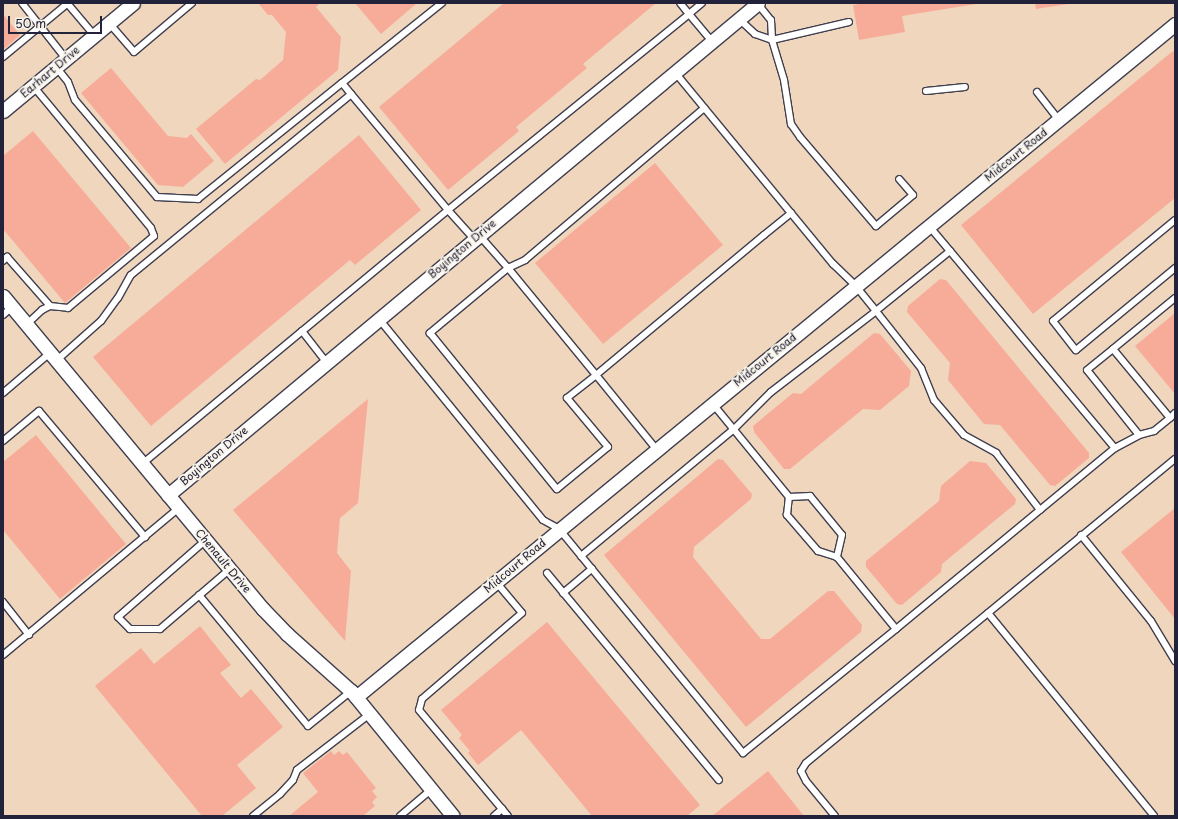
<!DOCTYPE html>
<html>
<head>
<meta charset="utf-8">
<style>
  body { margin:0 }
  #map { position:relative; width:1178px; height:819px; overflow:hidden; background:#ede1c3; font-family:"Playpen Sans",sans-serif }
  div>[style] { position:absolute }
  .built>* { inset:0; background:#f0d6bc }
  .building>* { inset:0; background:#f7ac9a }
  .roads { filter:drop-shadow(1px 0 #403f4f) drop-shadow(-1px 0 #403f4f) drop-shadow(0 1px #403f4f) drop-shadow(0 -1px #403f4f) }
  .service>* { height:6px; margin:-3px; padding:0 3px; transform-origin:3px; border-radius:3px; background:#fff }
  .minor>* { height:13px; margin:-6.5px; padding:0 6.5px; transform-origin:6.5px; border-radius:6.5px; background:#fff }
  span { translate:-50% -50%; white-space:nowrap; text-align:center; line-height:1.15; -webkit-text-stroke:4px #f7f3e8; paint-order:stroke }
  .street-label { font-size:11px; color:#22223b }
  .frame { position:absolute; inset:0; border:4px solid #22223b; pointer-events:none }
  .scale { position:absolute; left:8px; top:16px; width:94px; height:18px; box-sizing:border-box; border:2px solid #22223b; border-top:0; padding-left:5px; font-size:12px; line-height:14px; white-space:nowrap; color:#22223b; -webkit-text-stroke:3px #f7f3e8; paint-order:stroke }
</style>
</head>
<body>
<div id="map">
  <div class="built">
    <i style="clip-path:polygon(3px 3px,1175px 3px,1175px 816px,3px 816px)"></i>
  </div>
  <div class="building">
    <i style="clip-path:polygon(258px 3px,320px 3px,316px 7px,341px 37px,338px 70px,225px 164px,196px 129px,256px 79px,260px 80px,283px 60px,286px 32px,272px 15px,268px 15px)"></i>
    <i style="clip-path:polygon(355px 3px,417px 3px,381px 34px)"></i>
    <i style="clip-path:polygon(504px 3px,656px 3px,583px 64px,587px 68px,516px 127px,519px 131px,448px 190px,379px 107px)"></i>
    <i style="clip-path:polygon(865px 3px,976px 3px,976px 4px,902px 16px,905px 32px,859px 40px,853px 5px)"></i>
    <i style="clip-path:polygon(1035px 3px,1068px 3px,1068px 4px,1036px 9px)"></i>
    <i style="clip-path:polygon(3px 14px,20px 35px,3px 50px)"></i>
    <i style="clip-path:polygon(1173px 51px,1175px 54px,1175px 198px,1033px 314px,961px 225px)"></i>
    <i style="clip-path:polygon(111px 68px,168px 136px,187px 138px,191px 134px,214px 161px,183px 187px,158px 185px,81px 93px)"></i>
    <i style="clip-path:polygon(33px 131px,131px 248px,65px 303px,3px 229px,3px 156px)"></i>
    <i style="clip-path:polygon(359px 135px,421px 210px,355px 265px,350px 260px,151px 426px,93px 357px)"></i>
    <i style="clip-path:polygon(655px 163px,723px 245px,603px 344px,535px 263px)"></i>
    <i style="clip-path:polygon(940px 279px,946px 280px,1089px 453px,1089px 458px,1055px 486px,1050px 485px,1000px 425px,984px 424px,948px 380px,950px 363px,907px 312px,908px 306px)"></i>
    <i style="clip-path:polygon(1175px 313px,1175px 394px,1135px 346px)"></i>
    <i style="clip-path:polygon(874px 333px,880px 334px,911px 371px,909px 386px,880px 410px,863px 409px,790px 469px,784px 469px,754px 432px,753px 426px,793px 393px,801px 394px)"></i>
    <i style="clip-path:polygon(368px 399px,358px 503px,340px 518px,337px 553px,351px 571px,345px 641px,233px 510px)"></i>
    <i style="clip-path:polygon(36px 435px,126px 544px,60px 599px,3px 530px,3px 462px)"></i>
    <i style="clip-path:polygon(718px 459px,723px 460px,752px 494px,751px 499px,694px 547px,693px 557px,761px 639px,770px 639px,828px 591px,834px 591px,862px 625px,861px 632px,746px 727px,604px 555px)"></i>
    <i style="clip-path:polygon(970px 461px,986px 463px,1016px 499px,1015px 504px,942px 564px,941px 572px,902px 605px,897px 604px,866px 567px,866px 561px,939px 501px,941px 486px)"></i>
    <i style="clip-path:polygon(1175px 508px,1175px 619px,1121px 552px)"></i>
    <i style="clip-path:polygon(547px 622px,700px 805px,687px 816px,592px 816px,521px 730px,478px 765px,468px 753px,470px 751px,459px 738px,462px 735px,441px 710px)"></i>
    <i style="clip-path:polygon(200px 626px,231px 665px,220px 673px,241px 698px,251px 689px,283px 727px,237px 765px,256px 788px,222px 816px,202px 816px,95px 686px,141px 648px,154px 664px)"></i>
    <i style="clip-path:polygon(331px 751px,334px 755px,339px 751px,343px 755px,347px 752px,376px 788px,372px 791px,377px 797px,372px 802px,375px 806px,363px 816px,289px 816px,318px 792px,303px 773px)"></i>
    <i style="clip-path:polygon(768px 771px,804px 816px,712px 816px)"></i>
  </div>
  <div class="roads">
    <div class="service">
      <i style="left:22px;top:3px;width:71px;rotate:51.8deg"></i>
      <i style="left:67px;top:3px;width:42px;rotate:49.8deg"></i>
      <i style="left:702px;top:3px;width:17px;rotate:140deg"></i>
      <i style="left:689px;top:14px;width:35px;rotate:50deg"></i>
      <i style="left:757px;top:3px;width:22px;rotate:51deg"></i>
      <i style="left:771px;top:20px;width:20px;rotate:87deg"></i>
      <i style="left:772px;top:40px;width:42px;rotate:73.3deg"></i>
      <i style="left:784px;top:80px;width:45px;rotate:81deg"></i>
      <i style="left:791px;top:124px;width:16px;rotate:55deg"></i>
      <i style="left:800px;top:137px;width:117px;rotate:49.5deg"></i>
      <i style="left:876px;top:226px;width:48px;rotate:-40deg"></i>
      <i style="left:913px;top:195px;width:21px;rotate:-131deg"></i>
      <i style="left:739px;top:19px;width:22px;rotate:43deg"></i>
      <i style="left:755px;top:34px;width:18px;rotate:19deg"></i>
      <i style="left:772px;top:40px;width:79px;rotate:-13.2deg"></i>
      <i style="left:109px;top:23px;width:38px;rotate:49deg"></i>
      <i style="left:134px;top:52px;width:76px;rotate:-40.2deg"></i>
      <i style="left:3px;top:57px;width:85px;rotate:-39.7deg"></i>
      <i style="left:56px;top:67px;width:19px;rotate:51deg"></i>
      <i style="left:68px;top:82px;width:19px;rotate:69deg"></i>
      <i style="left:75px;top:100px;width:127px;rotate:49.8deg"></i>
      <i style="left:157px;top:197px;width:41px;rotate:2.8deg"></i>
      <i style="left:198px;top:199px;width:185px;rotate:-38.9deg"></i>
      <i style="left:926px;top:91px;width:39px;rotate:-6deg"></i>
      <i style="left:1037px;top:92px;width:36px;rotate:52deg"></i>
      <i style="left:351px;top:94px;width:14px;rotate:-129deg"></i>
      <i style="left:342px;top:83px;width:128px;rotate:-38.7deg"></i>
      <i style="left:1175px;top:220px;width:158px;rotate:140.4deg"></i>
      <i style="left:1053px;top:321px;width:37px;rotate:52deg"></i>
      <i style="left:1076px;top:350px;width:129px;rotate:-39.6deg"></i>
      <i style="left:929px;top:226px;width:33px;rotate:50deg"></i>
      <i style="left:950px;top:251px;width:95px;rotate:141deg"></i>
      <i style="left:876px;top:311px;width:73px;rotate:51.7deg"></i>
      <i style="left:921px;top:368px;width:35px;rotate:68deg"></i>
      <i style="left:934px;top:400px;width:46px;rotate:49.4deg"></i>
      <i style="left:964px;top:435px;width:37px;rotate:29deg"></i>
      <i style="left:996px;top:453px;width:72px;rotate:52.3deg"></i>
      <i style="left:479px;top:235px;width:44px;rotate:48.7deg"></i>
      <i style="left:508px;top:268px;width:19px;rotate:-25deg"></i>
      <i style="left:525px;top:260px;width:235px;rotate:-40.3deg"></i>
      <i style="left:474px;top:239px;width:39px;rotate:-132deg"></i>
      <i style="left:448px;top:210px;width:311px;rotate:-39.1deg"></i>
      <i style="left:689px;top:14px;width:14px;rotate:-129deg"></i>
      <i style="left:950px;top:251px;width:257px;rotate:50.1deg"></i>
      <i style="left:1115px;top:448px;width:27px;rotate:-28deg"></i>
      <i style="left:1139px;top:435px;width:83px;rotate:-128.7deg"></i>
      <i style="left:1087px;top:370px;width:33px;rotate:-39deg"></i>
      <i style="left:3px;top:261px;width:6px;rotate:-45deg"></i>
      <i style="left:7px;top:257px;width:65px;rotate:48.7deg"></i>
      <i style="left:1175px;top:298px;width:80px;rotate:140.6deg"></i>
      <i style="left:1113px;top:349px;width:89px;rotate:50.4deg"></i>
      <i style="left:1170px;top:418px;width:7px;rotate:-45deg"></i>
      <i style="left:3px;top:315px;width:12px;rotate:-42deg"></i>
      <i style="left:379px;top:319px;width:259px;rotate:50.8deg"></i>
      <i style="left:543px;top:520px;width:18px;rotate:29deg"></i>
      <i style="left:559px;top:529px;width:290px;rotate:50.6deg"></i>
      <i style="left:743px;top:753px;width:197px;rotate:-39deg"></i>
      <i style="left:896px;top:629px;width:93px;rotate:-129.3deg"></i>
      <i style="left:837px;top:557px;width:20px;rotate:-162deg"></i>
      <i style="left:818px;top:551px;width:48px;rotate:-130.7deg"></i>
      <i style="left:787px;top:515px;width:18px;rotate:-84deg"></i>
      <i style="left:789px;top:497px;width:120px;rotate:-129.3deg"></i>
      <i style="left:27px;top:324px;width:21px;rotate:-43deg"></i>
      <i style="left:42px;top:310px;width:9px;rotate:-27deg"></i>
      <i style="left:50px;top:306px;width:18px;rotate:6deg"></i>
      <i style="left:68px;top:308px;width:112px;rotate:-39.9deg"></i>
      <i style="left:154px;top:236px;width:9px;rotate:-111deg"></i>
      <i style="left:151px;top:228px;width:185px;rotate:-129.7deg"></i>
      <i style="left:57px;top:360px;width:59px;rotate:-41.6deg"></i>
      <i style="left:101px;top:321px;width:29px;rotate:-54deg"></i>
      <i style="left:118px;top:298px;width:26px;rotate:-61deg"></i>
      <i style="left:131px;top:275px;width:285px;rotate:-39.4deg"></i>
      <i style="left:351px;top:94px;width:151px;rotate:50.1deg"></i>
      <i style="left:448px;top:210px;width:190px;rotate:140.3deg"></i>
      <i style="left:302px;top:331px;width:39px;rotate:52deg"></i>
      <i style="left:3px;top:393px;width:62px;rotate:-40.4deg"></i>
      <i style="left:1139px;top:435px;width:16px;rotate:-15deg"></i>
      <i style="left:1154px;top:431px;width:21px;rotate:-39deg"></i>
      <i style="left:3px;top:441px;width:47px;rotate:-39.8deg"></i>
      <i style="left:39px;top:411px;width:165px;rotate:49.9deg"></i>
      <i style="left:657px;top:450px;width:97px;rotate:-129.1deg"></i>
      <i style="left:596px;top:375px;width:139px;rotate:-129.4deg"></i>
      <i style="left:508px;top:268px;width:102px;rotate:140.2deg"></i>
      <i style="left:430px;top:333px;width:201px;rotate:50.9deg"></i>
      <i style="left:557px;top:489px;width:66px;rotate:-39.5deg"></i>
      <i style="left:608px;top:447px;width:64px;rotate:-129.9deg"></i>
      <i style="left:567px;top:398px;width:37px;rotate:-38deg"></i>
      <i style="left:596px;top:375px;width:219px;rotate:-39.8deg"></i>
      <i style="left:764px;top:235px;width:35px;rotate:-39deg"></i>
      <i style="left:142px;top:464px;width:208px;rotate:-39.7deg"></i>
      <i style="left:789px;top:497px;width:21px;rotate:-3deg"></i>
      <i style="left:810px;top:496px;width:50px;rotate:50.6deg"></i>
      <i style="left:842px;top:535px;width:23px;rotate:103deg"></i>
      <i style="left:1081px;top:535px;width:111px;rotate:50.9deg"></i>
      <i style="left:1151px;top:621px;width:47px;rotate:59deg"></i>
      <i style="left:206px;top:540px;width:117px;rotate:138.8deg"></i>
      <i style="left:118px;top:617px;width:17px;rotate:45deg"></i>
      <i style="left:130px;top:629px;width:30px"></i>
      <i style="left:160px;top:629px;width:92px;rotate:-40.6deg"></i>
      <i style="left:581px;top:556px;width:199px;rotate:-39.7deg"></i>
      <i style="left:734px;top:429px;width:52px;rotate:-45deg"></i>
      <i style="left:771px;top:392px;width:133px;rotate:-37.6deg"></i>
      <i style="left:876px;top:311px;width:32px;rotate:-129deg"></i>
      <i style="left:856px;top:286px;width:32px;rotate:-136deg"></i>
      <i style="left:833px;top:264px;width:249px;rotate:-129.5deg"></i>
      <i style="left:547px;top:573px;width:269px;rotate:50.3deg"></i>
      <i style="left:496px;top:582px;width:40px;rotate:50deg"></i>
      <i style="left:522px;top:613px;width:132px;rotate:139.3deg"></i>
      <i style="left:422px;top:699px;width:11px;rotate:105deg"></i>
      <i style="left:419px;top:710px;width:138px;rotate:50deg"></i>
      <i style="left:563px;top:593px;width:38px;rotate:-40deg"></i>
      <i style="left:199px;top:595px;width:170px;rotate:50.2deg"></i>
      <i style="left:308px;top:726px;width:55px;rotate:-39.1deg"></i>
      <i style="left:3px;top:602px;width:42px;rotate:51.8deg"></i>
      <i style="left:988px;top:613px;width:262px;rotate:50.7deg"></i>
      <i style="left:896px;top:629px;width:284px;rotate:-39.6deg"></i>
      <i style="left:3px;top:655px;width:229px;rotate:-39.9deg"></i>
      <i style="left:253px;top:816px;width:35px;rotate:-39deg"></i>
      <i style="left:280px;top:794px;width:19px;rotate:-47deg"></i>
      <i style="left:293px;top:780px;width:11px;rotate:-68deg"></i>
      <i style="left:297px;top:770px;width:92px;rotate:-37.5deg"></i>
      <i style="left:400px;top:816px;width:42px;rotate:-40.2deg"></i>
      <i style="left:494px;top:816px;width:11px;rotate:-41deg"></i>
      <i style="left:835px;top:816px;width:45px;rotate:-129.6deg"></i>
      <i style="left:806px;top:781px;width:11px;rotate:-117deg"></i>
      <i style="left:801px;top:771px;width:9px;rotate:-58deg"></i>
      <i style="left:806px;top:763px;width:478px;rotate:-39.5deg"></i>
    </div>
    <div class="minor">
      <i style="left:3px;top:111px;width:169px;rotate:-39.7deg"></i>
      <i style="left:3px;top:296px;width:407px;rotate:50.3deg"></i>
      <i style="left:263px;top:609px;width:35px;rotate:46deg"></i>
      <i style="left:287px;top:634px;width:86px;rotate:41.7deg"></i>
      <i style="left:351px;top:691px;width:161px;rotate:50.8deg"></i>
      <i style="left:168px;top:495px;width:768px;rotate:-39.82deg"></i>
      <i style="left:356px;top:697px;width:1060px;rotate:-39.41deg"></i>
    </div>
  </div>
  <div class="street-label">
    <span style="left:50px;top:72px;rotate:-40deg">Earhart Drive</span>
    <span style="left:1016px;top:155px;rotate:-39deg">Midcourt Road</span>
    <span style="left:462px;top:249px;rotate:-40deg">Boyington Drive</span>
    <span style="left:765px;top:360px;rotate:-39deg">Midcourt Road</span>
    <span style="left:214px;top:456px;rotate:-40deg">Boyington Drive</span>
    <span style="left:223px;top:561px;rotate:50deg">Chenault Drive</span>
    <span style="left:515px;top:566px;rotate:-40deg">Midcourt Road</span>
  </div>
  <div class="frame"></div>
  <div class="scale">50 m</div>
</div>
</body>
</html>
